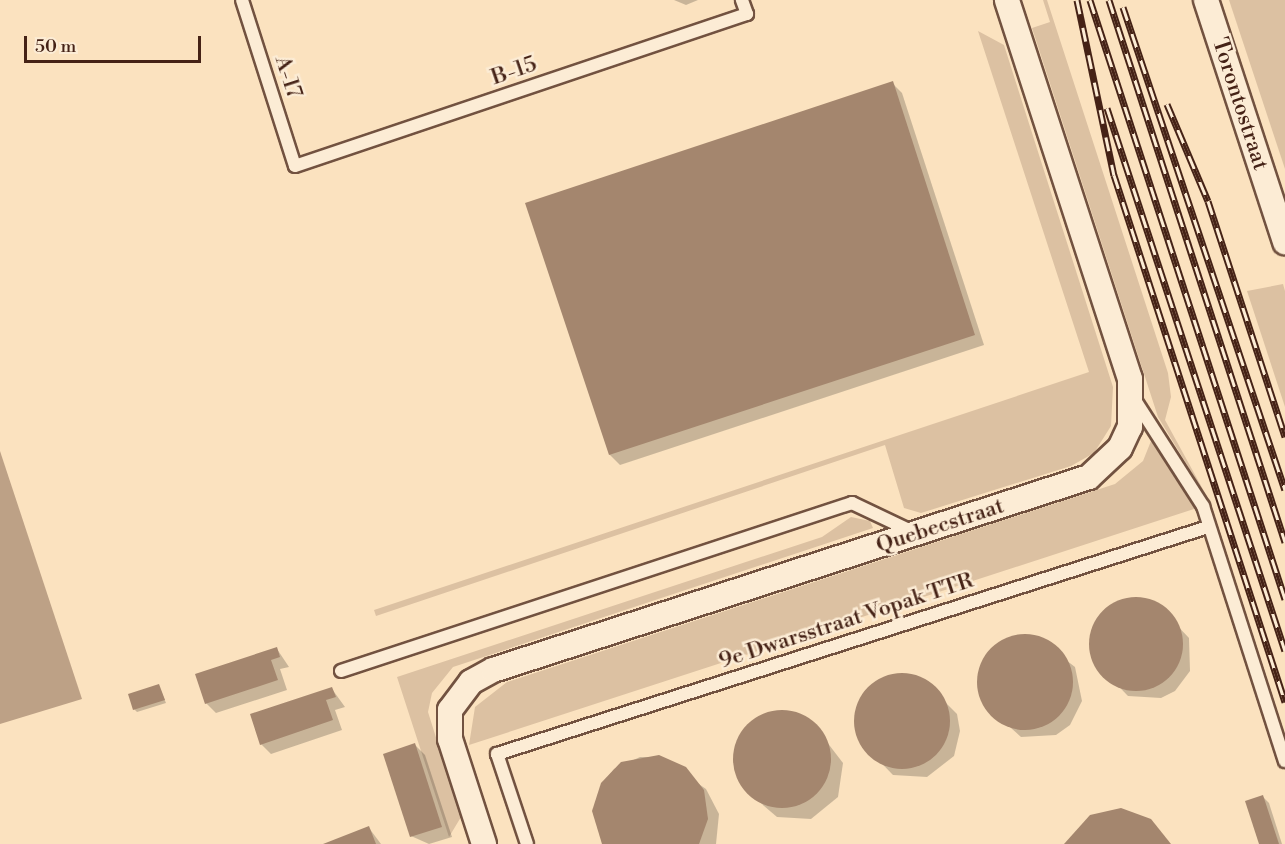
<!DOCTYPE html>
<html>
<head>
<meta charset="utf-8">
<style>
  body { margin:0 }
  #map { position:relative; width:1285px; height:844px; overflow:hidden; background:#fbe2bf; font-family:"Libre Bodoni",serif }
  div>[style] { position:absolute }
  .green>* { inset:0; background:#dcc1a2 }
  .water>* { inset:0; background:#bda186 }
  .shadow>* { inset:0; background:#0003 }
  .building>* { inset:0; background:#a4866e }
  .round { border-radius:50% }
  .roads { filter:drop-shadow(2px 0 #725240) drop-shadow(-2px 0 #725240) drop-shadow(0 2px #725240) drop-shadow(0 -2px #725240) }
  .lane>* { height:12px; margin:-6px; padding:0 6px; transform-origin:6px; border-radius:6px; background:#fcecd5 }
  .street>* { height:24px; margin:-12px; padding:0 12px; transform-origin:12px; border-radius:12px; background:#fcecd5 }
  .rail>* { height:7px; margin-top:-3.5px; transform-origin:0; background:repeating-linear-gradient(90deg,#fcecd5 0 14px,#452216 0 28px); box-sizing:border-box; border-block:2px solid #452216 }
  span { translate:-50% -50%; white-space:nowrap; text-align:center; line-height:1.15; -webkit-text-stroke:5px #fcecd5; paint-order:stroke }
  .street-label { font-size:22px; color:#452216 }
  .scale { position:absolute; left:24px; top:36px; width:177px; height:27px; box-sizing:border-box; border:3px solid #452216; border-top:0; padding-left:8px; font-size:18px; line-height:21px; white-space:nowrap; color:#452216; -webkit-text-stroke:4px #fcecd5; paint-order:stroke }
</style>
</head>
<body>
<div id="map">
  <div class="green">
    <i style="clip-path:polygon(1043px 0,1047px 0,1168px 373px,1171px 397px,1165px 420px,1211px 504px,1158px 417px,1032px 28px,1050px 22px)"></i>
    <i style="clip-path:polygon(1229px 0,1285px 0,1285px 169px)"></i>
    <i style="clip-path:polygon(978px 31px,1004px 45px,1113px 387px,1111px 426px,1094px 453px,1071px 466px,921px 513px,904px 508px,885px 445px,376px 616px,374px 610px,1089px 372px)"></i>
    <i style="clip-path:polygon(1283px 284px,1285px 291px,1285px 407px,1247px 291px)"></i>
    <i style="clip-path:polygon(1153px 436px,1197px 508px,469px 745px,475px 707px,507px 682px,1115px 484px,1143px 461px)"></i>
    <i style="clip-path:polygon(851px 517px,870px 521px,873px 528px,453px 667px,432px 693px,428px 712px,461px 817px,449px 837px,397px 677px,822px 537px)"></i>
  </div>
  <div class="water">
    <i style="clip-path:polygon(0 451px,82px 699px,0 724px)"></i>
  </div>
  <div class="shadow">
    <i style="clip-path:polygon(674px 0,698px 0,686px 5px)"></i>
    <i style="clip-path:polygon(892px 83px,902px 93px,984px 345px,620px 465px,610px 455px,527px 204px)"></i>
    <i style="clip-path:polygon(1123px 601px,1156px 603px,1189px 638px,1190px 671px,1175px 691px,1161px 698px,1128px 696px,1094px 661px,1091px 637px,1097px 621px)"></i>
    <i style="clip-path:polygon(1035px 636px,1075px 667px,1082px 701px,1070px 725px,1056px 735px,1021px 737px,984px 704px,980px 669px,1001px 642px)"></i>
    <i style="clip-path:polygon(277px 649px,289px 667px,280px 669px,287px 690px,216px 713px,206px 703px)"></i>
    <i style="clip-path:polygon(888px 676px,922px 679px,957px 714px,960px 731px,954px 756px,927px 777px,893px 775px,858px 739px,858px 705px,866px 690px)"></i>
    <i style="clip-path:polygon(159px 686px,166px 703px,137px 712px,134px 709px)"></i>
    <i style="clip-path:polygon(332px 689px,345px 707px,335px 710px,342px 730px,271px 754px,261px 744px)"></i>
    <i style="clip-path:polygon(785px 712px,810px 720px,843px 763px,838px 797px,811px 819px,777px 817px,749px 793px,736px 770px,741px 736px,768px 714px)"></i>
    <i style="clip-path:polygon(415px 745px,425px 755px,452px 837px,429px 844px,411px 836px)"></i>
    <i style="clip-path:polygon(640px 757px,659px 757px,706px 789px,719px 814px,716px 844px,606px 844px,594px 811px,602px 784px,614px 769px)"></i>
    <i style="clip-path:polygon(1263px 797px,1269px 803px,1282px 844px,1260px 844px)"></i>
    <i style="clip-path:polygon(369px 828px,381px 844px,327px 844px)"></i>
  </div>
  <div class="building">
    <i style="clip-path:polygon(893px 81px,975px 335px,609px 455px,525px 203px)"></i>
    <i class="round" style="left:1089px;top:597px;width:94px;height:94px"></i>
    <i class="round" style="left:977px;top:634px;width:96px;height:96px"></i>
    <i style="clip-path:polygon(277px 647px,280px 657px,271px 660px,278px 680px,205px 704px,195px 674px)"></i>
    <i class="round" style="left:854px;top:673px;width:96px;height:96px"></i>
    <i style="clip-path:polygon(159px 684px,165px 700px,133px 710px,128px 694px)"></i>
    <i style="clip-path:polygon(332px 687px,336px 697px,326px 700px,333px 720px,260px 745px,250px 714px)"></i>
    <i class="round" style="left:733px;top:710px;width:98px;height:98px"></i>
    <i style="clip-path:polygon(415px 743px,442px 827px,410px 837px,383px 754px)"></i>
    <i style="clip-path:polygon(659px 755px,686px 767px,704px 790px,708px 819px,699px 844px,602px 844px,592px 811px,601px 783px,621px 762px)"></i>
    <i style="clip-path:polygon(1263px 795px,1279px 844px,1259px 844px,1245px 801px)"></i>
    <i style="clip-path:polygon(1121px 808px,1151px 819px,1171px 844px,1064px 844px,1090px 815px)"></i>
    <i style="clip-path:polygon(369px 826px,376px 844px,323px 844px)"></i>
  </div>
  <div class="roads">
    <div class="lane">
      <i style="left:242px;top:0;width:174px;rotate:72.3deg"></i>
      <i style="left:295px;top:166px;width:477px;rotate:-18.6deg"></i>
      <i style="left:747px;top:14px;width:15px;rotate:-110deg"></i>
      <i style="left:1133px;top:397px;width:130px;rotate:57.3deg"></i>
      <i style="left:1203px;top:506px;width:268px;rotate:72.2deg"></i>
      <i style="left:341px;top:671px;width:538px;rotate:-18.2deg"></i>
      <i style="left:852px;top:503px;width:68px;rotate:25.4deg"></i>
      <i style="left:527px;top:844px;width:95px;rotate:-108.4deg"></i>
      <i style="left:497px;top:754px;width:746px;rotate:-17.71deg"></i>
    </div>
    <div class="street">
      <i style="left:1206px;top:0;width:255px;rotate:71.9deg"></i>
      <i style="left:484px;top:844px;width:110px;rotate:-107.9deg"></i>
      <i style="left:450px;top:739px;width:29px;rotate:-90deg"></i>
      <i style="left:450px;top:710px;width:35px;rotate:-53deg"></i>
      <i style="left:471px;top:682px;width:25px;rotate:-29deg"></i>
      <i style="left:493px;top:670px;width:626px;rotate:-17.94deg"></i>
      <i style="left:1089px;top:477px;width:42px;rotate:-43.1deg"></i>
      <i style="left:1120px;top:448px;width:23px;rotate:-65deg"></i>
      <i style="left:1130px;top:427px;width:48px;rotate:-90deg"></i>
      <i style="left:1130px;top:379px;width:398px;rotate:-108deg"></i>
    </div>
  </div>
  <div class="rail">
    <i style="left:1077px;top:0;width:179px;rotate:78.1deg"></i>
    <i style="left:1114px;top:175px;width:554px;rotate:72.02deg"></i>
    <i style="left:1090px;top:0;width:630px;rotate:71.97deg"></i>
    <i style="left:1109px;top:0;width:570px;rotate:72.01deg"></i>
    <i style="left:1123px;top:7px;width:509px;rotate:71.46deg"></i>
    <i style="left:1167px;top:104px;width:105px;rotate:67.1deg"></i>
    <i style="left:1208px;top:201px;width:248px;rotate:71.9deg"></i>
    <i style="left:1107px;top:108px;width:571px;rotate:71.85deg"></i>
  </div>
  <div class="street-label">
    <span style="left:514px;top:71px;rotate:-19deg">B-15</span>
    <span style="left:288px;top:77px;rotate:72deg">A-17</span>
    <span style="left:1240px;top:104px;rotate:72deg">Torontostraat</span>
    <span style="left:940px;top:526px;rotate:-18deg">Quebecstraat</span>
    <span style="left:846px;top:621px;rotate:-18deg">9e Dwarsstraat Vopak TTR</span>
  </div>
  <div class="scale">50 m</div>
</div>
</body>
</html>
